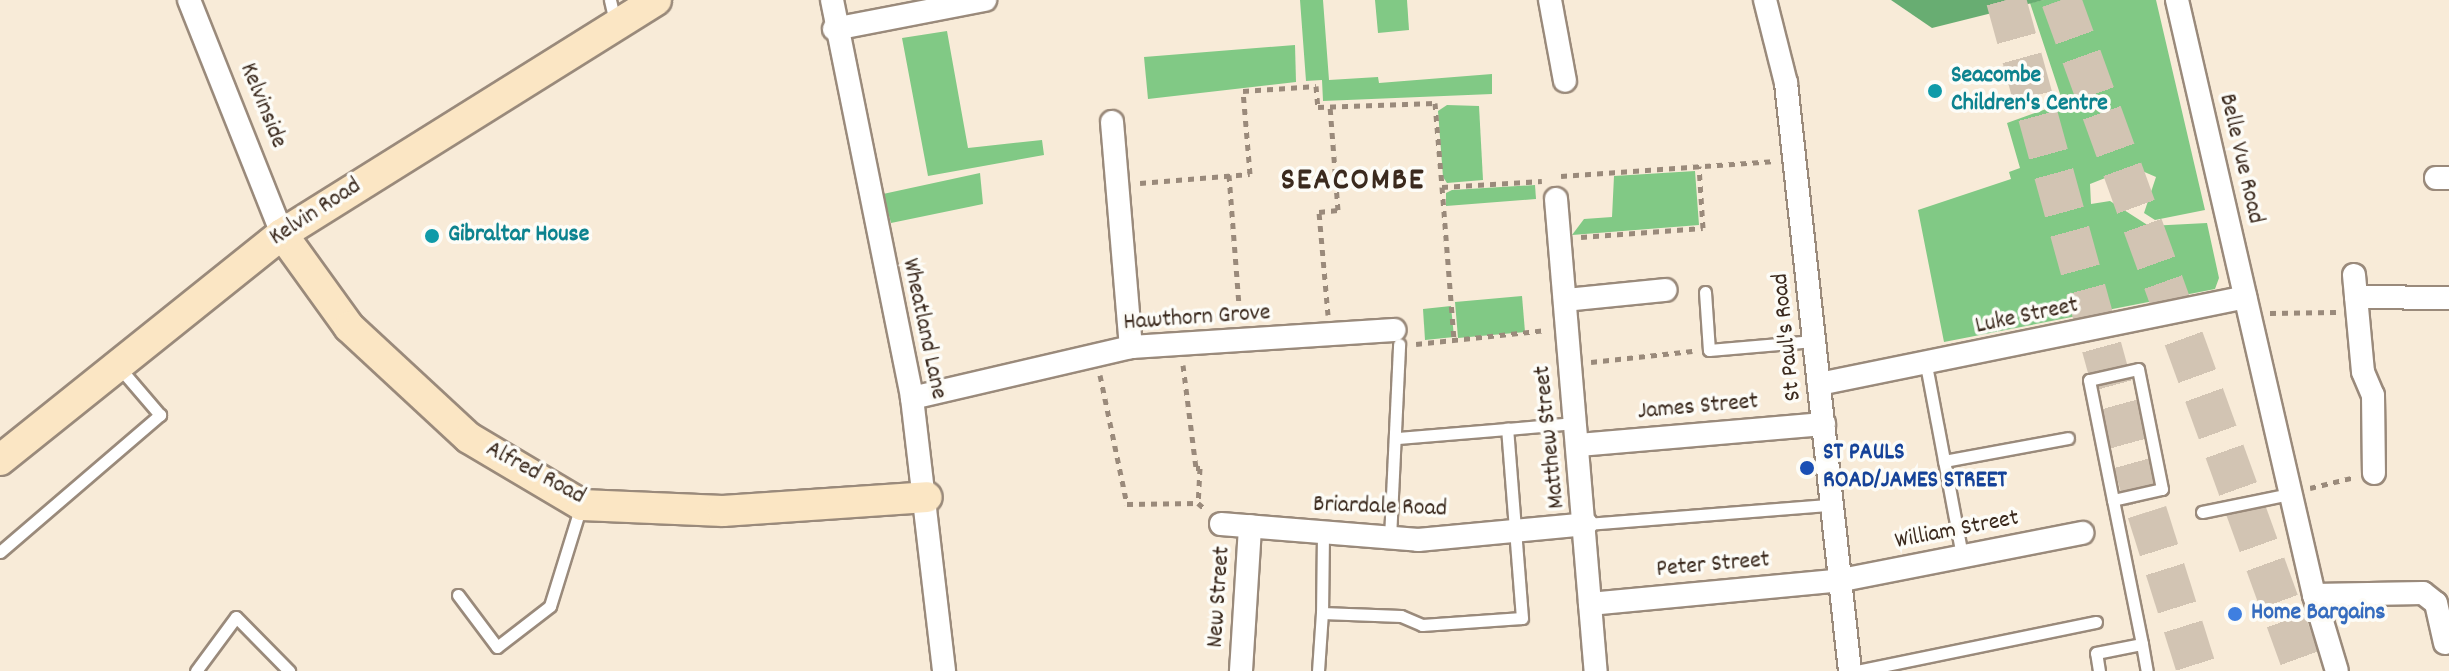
<!DOCTYPE html>
<html>
<head>
<meta charset="utf-8">
<style>
  body { margin:0 }
  #map { position:relative; width:2449px; height:671px; overflow:hidden; background:#f8ebd8; font-family:Dekko,sans-serif }
  div>[style] { position:absolute }
  .green>* { inset:0; background:#81c985 }
  .forest>* { inset:0; background:#68ad72 }
  .highway-tunnel>* { height:40px; margin-top:-20px; transform-origin:0; background:repeating-linear-gradient(90deg,#d2c4b3 0 40px,transparent 0 60px) }
  .path>* { height:5px; margin-top:-2.5px; transform-origin:0; background:repeating-linear-gradient(90deg,#9a8a7b 0 6px,transparent 0 12px) }
  .roads { filter:drop-shadow(2px 0 #9a8a7b) drop-shadow(-2px 0 #9a8a7b) drop-shadow(0 2px #9a8a7b) drop-shadow(0 -2px #9a8a7b) }
  .lane>* { height:11px; margin:-5.5px; padding:0 5.5px; transform-origin:5.5px; border-radius:5.5px; background:#fff }
  .street>* { height:22px; margin:-11px; padding:0 11px; transform-origin:11px; border-radius:11px; background:#fff }
  .secondary>* { height:30px; margin:-15px; padding:0 15px; transform-origin:15px; border-radius:15px; background:#fbe6c4 }
  .dots>* { width:22px; height:22px; translate:-50% -50%; box-sizing:border-box; border:4px solid #fdfcf7; border-radius:50% }
  span { translate:-50% -50%; white-space:nowrap; text-align:center; line-height:1.15; -webkit-text-stroke:7px #fdfcf7; paint-order:stroke }
  .culture-label { font-size:24px; color:#0d838f; font-weight:700 }
  .left { translate:0 -50%; text-align:left }
  .street-label { font-size:24px; color:#3b2a1e }
  .transit-label { font-size:24px; color:#164399; font-weight:700 }
  .shop-label { font-size:24px; color:#366cbe; font-weight:700 }
  .district-label { font-size:32px; color:#3b2a1e; font-weight:700; letter-spacing:2px }
</style>
</head>
<body>
<div id="map">
  <div class="green">
    <i style="clip-path:polygon(1300px 0,1323px 0,1329px 80px,1378px 77px,1379px 83px,1492px 74px,1492px 94px,1323px 101px,1322px 80px,1306px 81px)"></i>
    <i style="clip-path:polygon(1375px 0,1407px 0,1409px 30px,1378px 33px)"></i>
    <i style="clip-path:polygon(2044px 0,2156px 0,2205px 210px,2155px 220px,2144px 213px,2156px 177px,2133px 167px,2090px 184px,2091px 204px,2110px 201px,2149px 226px,2207px 223px,2219px 278px,2215px 289px,1944px 342px,1918px 210px,2011px 179px,2009px 172px,2020px 168px,2007px 123px,2063px 103px,2030px 3px)"></i>
    <i style="clip-path:polygon(947px 31px,968px 148px,1042px 140px,1044px 155px,928px 176px,902px 38px)"></i>
    <i style="clip-path:polygon(1295px 45px,1296px 82px,1148px 99px,1144px 57px)"></i>
    <i style="clip-path:polygon(1447px 105px,1479px 106px,1483px 180px,1447px 183px,1443px 177px,1438px 111px)"></i>
    <i style="clip-path:polygon(1695px 171px,1699px 225px,1572px 235px,1584px 219px,1612px 217px,1614px 176px)"></i>
    <i style="clip-path:polygon(980px 173px,983px 204px,891px 223px,883px 194px)"></i>
    <i style="clip-path:polygon(1535px 185px,1536px 199px,1446px 206px,1446px 193px,1452px 190px)"></i>
    <i style="clip-path:polygon(1522px 296px,1525px 332px,1458px 338px,1455px 302px)"></i>
    <i style="clip-path:polygon(1451px 306px,1454px 337px,1425px 340px,1423px 309px)"></i>
  </div>
  <div class="forest">
    <i style="clip-path:polygon(1891px 0,2044px 0,1932px 28px)"></i>
  </div>
  <div class="highway-tunnel">
    <i style="left:2006px;top:0;width:531px;rotate:74.6deg"></i>
    <i style="left:2147px;top:512px;width:167px;rotate:72.5deg"></i>
    <i style="left:2061px;top:0;width:714px;rotate:70.09deg"></i>
  </div>
  <div class="path">
    <i style="left:1229px;top:175px;width:143px;rotate:85.6deg"></i>
    <i style="left:1561px;top:176px;width:215px;rotate:-4deg"></i>
    <i style="left:1140px;top:183px;width:110px;rotate:-4.7deg"></i>
    <i style="left:1250px;top:174px;width:83px;rotate:-94.8deg"></i>
    <i style="left:1243px;top:91px;width:73px;rotate:-3.9deg"></i>
    <i style="left:1316px;top:86px;width:21px;rotate:85deg"></i>
    <i style="left:1318px;top:107px;width:117px;rotate:-2deg"></i>
    <i style="left:1435px;top:103px;width:84px;rotate:85.2deg"></i>
    <i style="left:1442px;top:187px;width:100px;rotate:-3.4deg"></i>
    <i style="left:1442px;top:187px;width:154px;rotate:85.5deg"></i>
    <i style="left:1581px;top:237px;width:122px;rotate:-4.2deg"></i>
    <i style="left:1703px;top:228px;width:62px;rotate:-93.7deg"></i>
    <i style="left:2270px;top:313px;width:66px;rotate:-0.9deg"></i>
    <i style="left:1328px;top:315px;width:103px;rotate:-95deg"></i>
    <i style="left:1319px;top:212px;width:19px;rotate:-6deg"></i>
    <i style="left:1338px;top:210px;width:104px;rotate:-94.4deg"></i>
    <i style="left:1416px;top:344px;width:131px;rotate:-6.1deg"></i>
    <i style="left:1591px;top:362px;width:102px;rotate:-6.2deg"></i>
    <i style="left:1183px;top:365px;width:104px;rotate:82.8deg"></i>
    <i style="left:1196px;top:468px;width:4px"></i>
    <i style="left:1200px;top:468px;width:35px;rotate:93deg"></i>
    <i style="left:1198px;top:503px;width:11px;rotate:41deg"></i>
    <i style="left:1100px;top:375px;width:132px;rotate:78.2deg"></i>
    <i style="left:1127px;top:504px;width:71px;rotate:-0.8deg"></i>
    <i style="left:2310px;top:488px;width:46px;rotate:-13.7deg"></i>
  </div>
  <div class="roads">
    <div class="lane">
      <i style="left:610px;top:0;width:22px;rotate:77deg"></i>
      <i style="left:1705px;top:292px;width:58px;rotate:86.1deg"></i>
      <i style="left:1709px;top:350px;width:105px;rotate:-4.9deg"></i>
      <i style="left:1926px;top:365px;width:194px;rotate:79.3deg"></i>
      <i style="left:1507px;top:429px;width:68px;rotate:-5deg"></i>
      <i style="left:1944px;top:461px;width:126px;rotate:-10.5deg"></i>
      <i style="left:2113px;top:500px;width:50px;rotate:-12.7deg"></i>
      <i style="left:2162px;top:489px;width:122px;rotate:-101.3deg"></i>
      <i style="left:2138px;top:369px;width:50px;rotate:167.3deg"></i>
      <i style="left:2089px;top:380px;width:122px;rotate:78.7deg"></i>
      <i style="left:2113px;top:500px;width:147px;rotate:78.6deg"></i>
      <i style="left:2142px;top:644px;width:27px;rotate:80deg"></i>
      <i style="left:2202px;top:512px;width:90px;rotate:-11.6deg"></i>
      <i style="left:1586px;top:524px;width:243px;rotate:-4.5deg"></i>
      <i style="left:1323px;top:534px;width:79px;rotate:90.7deg"></i>
      <i style="left:1322px;top:613px;width:79px;rotate:2.2deg"></i>
      <i style="left:1401px;top:616px;width:23px;rotate:23deg"></i>
      <i style="left:1422px;top:625px;width:100px;rotate:-4deg"></i>
      <i style="left:1522px;top:618px;width:190px;rotate:-94.5deg"></i>
      <i style="left:1507px;top:429px;width:110px;rotate:175.3deg"></i>
      <i style="left:1390px;top:538px;width:194px;rotate:-87.3deg"></i>
      <i style="left:0;top:552px;width:211px;rotate:-40.6deg"></i>
      <i style="left:160px;top:415px;width:65px;rotate:-130.6deg"></i>
      <i style="left:458px;top:595px;width:65px;rotate:53.1deg"></i>
      <i style="left:497px;top:647px;width:67px;rotate:-37.7deg"></i>
      <i style="left:550px;top:606px;width:105px;rotate:-72.8deg"></i>
      <i style="left:196px;top:671px;width:67px;rotate:-53.5deg"></i>
      <i style="left:236px;top:617px;width:76px;rotate:45.5deg"></i>
      <i style="left:1318px;top:671px;width:58px;rotate:-86.1deg"></i>
      <i style="left:1857px;top:671px;width:244px;rotate:-11.6deg"></i>
      <i style="left:2099px;top:671px;width:18px;rotate:-99deg"></i>
      <i style="left:2096px;top:653px;width:47px;rotate:-11.1deg"></i>
    </div>
    <div class="street">
      <i style="left:189px;top:0;width:252px;rotate:68.3deg"></i>
      <i style="left:832px;top:0;width:406px;rotate:78.6deg"></i>
      <i style="left:912px;top:398px;width:275px;rotate:83.3deg"></i>
      <i style="left:1550px;top:0;width:82px;rotate:79.5deg"></i>
      <i style="left:1765px;top:0;width:86px;rotate:75.8deg"></i>
      <i style="left:1786px;top:83px;width:591px;rotate:83.79deg"></i>
      <i style="left:2177px;top:0;width:611px;rotate:77.03deg"></i>
      <i style="left:2314px;top:595px;width:79px;rotate:73.2deg"></i>
      <i style="left:834px;top:29px;width:154px;rotate:-10.9deg"></i>
      <i style="left:1112px;top:122px;width:226px;rotate:85.2deg"></i>
      <i style="left:2436px;top:178px;width:13px"></i>
      <i style="left:1556px;top:199px;width:474px;rotate:85.2deg"></i>
      <i style="left:2354px;top:275px;width:97px;rotate:84.7deg"></i>
      <i style="left:2363px;top:372px;width:25px;rotate:67deg"></i>
      <i style="left:2373px;top:395px;width:78px;rotate:89.3deg"></i>
      <i style="left:2356px;top:297px;width:93px;rotate:0.6deg"></i>
      <i style="left:1565px;top:300px;width:101px;rotate:-5.7deg"></i>
      <i style="left:1819px;top:384px;width:435px;rotate:-11.5deg"></i>
      <i style="left:912px;top:398px;width:225px;rotate:-13.1deg"></i>
      <i style="left:1131px;top:347px;width:264px;rotate:-3.7deg"></i>
      <i style="left:1578px;top:445px;width:247px;rotate:-4.9deg"></i>
      <i style="left:1221px;top:524px;width:198px;rotate:4.6deg"></i>
      <i style="left:1418px;top:540px;width:169px;rotate:-5.4deg"></i>
      <i style="left:2314px;top:595px;width:109px;rotate:-1.1deg"></i>
      <i style="left:2423px;top:593px;width:16px;rotate:38deg"></i>
      <i style="left:2436px;top:603px;width:41px;rotate:77.3deg"></i>
      <i style="left:1590px;top:604px;width:253px;rotate:-5.4deg"></i>
      <i style="left:1842px;top:580px;width:245px;rotate:-11.1deg"></i>
      <i style="left:1241px;top:671px;width:145px;rotate:-86.4deg"></i>
    </div>
    <div class="secondary">
      <i style="left:282px;top:234px;width:115px;rotate:54.2deg"></i>
      <i style="left:349px;top:327px;width:163px;rotate:42.8deg"></i>
      <i style="left:469px;top:438px;width:131px;rotate:30.7deg"></i>
      <i style="left:582px;top:505px;width:141px;rotate:2.4deg"></i>
      <i style="left:723px;top:511px;width:204px;rotate:-3.9deg"></i>
      <i style="left:0;top:460px;width:361px;rotate:-38.7deg"></i>
      <i style="left:282px;top:234px;width:441px;rotate:-32deg"></i>
    </div>
  </div>
  <div class="dots">
    <i style="left:1935px;top:91px;background:#0f9aa8"></i>
    <i style="left:432px;top:236px;background:#0f9aa8"></i>
    <i style="left:1807px;top:468px;background:#1a4fb4"></i>
    <i style="left:2235px;top:614px;background:#3f7fe0"></i>
  </div>
  <div class="culture-label">
    <span class="left" style="left:1951px;top:91px">Seacombe<br>Children's Centre</span>
    <span class="left" style="left:448px;top:236px">Gibraltar House</span>
  </div>
  <div class="street-label">
    <span style="left:262px;top:106px;rotate:68deg">Kelvinside</span>
    <span style="left:2240px;top:159px;rotate:77deg">Belle Vue Road</span>
    <span style="left:316px;top:213px;rotate:-33deg">Kelvin Road</span>
    <span style="left:2027px;top:317px;rotate:-12deg">Luke Street</span>
    <span style="left:1197px;top:319px;rotate:-4deg">Hawthorn Grove</span>
    <span style="left:923px;top:329px;rotate:78deg">Wheatland Lane</span>
    <span style="left:1788px;top:337px;rotate:-96deg">St Paul's Road</span>
    <span style="left:1698px;top:408px;rotate:-5deg">James Street</span>
    <span style="left:1551px;top:437px;rotate:-96deg">Matthew Street</span>
    <span style="left:535px;top:474px;rotate:28deg">Alfred Road</span>
    <span style="left:1380px;top:508px;rotate:2deg">Briardale Road</span>
    <span style="left:1957px;top:531px;rotate:-11deg">William Street</span>
    <span style="left:1713px;top:566px;rotate:-5deg">Peter Street</span>
    <span style="left:1220px;top:597px;rotate:-86deg">New Street</span>
  </div>
  <div class="transit-label">
    <span class="left" style="left:1823px;top:468px">ST PAULS<br>ROAD/JAMES STREET</span>
  </div>
  <div class="shop-label">
    <span class="left" style="left:2251px;top:614px">Home Bargains</span>
  </div>
  <div class="district-label">
    <span style="left:1353px;top:182px">SEACOMBE</span>
  </div>
</div>
</body>
</html>
